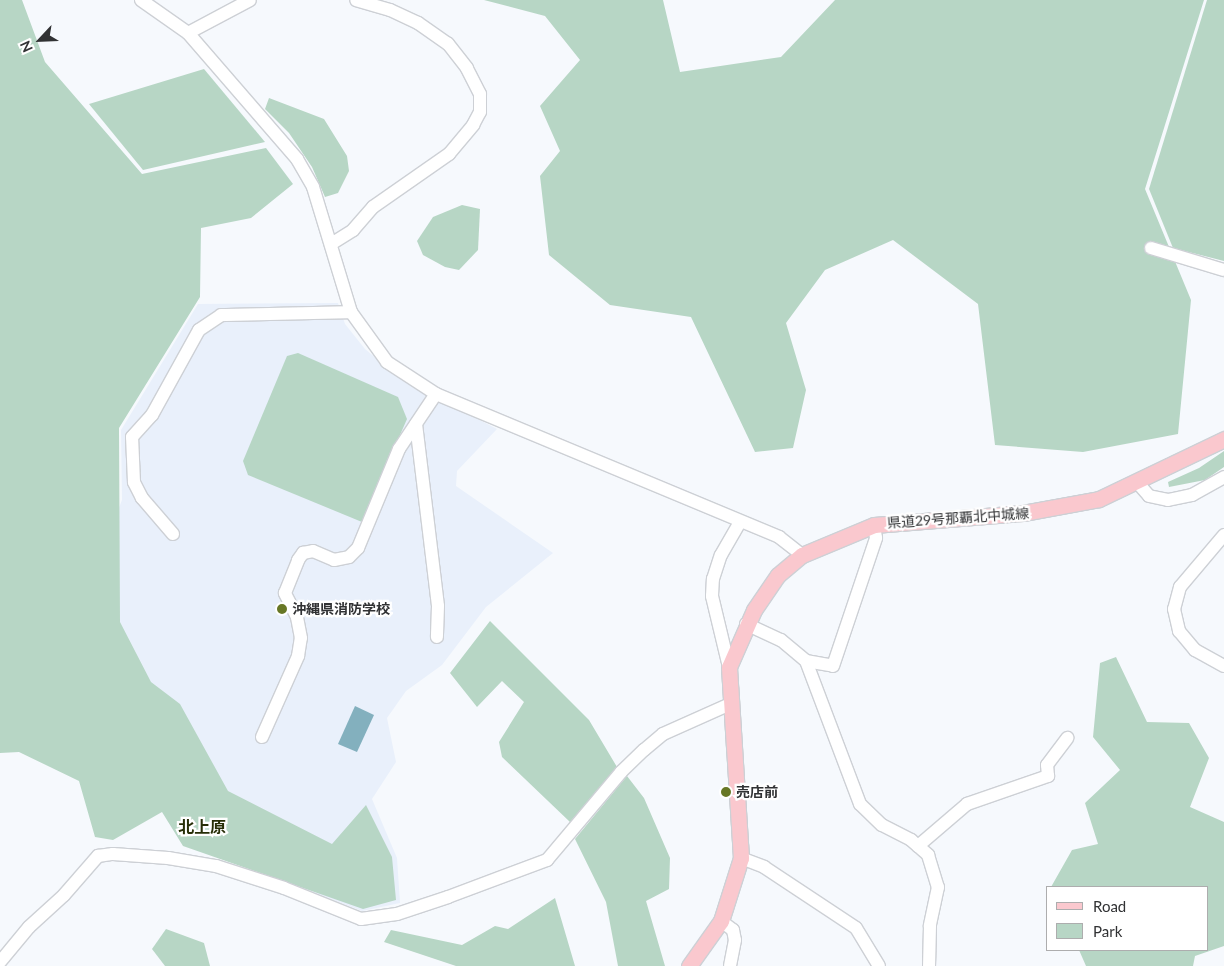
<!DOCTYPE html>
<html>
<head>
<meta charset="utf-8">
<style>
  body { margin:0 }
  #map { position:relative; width:1224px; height:966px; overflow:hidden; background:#f6f9fd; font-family:Lato,"Noto Sans JP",sans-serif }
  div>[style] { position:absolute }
  .built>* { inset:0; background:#e9f0fb }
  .green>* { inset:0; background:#b7d6c5 }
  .water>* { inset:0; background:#83b0be }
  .roads { filter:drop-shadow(1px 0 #cdd0d5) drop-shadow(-1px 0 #cdd0d5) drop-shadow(0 1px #cdd0d5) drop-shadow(0 -1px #cdd0d5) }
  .minor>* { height:12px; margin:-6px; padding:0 6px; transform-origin:6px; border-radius:6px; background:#fff }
  .major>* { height:15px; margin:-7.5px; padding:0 7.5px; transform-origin:7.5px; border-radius:7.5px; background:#fac8ce }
  .dots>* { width:14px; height:14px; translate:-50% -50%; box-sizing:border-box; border:2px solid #fff; border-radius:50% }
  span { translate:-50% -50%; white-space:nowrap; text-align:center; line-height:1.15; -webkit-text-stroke:4.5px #fff; paint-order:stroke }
  .street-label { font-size:14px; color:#313234 }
  .poi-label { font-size:14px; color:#313234; font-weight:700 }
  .left { translate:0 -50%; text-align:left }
  .quarter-label { font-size:16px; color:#272e07; font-weight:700 }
  .legend { position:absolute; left:1046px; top:886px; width:162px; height:65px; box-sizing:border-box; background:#fff; border:1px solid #adadae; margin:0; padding:6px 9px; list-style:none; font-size:15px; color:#313234 }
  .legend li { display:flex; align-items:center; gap:10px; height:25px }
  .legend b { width:25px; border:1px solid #adadae }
  .north { position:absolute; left:15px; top:15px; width:50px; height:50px; -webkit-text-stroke:4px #fff; paint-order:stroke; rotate:245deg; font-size:14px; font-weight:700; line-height:20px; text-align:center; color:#313234 }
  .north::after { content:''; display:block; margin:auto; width:18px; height:22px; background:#313234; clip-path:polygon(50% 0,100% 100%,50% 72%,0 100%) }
</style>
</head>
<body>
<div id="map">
  <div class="built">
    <i style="clip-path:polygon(338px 303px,345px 324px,365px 349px,401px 379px,497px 429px,457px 471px,456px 486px,553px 553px,486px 607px,442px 665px,406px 691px,387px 718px,396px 762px,372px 799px,397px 858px,400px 903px,362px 911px,188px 844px,79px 610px,122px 500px,121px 430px,198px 304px)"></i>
  </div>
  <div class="green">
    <i style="clip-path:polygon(0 0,22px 0,45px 62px,142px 174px,266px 148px,293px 184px,251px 218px,201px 228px,200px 297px,119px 428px,120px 622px,151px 682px,180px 704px,228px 791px,332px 844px,366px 805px,392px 857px,396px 900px,363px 909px,183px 846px,162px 812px,113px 840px,95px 837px,79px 781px,19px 752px,0 753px)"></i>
    <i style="clip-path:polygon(484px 0,663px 0,680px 72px,781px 57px,835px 0,1204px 0,1145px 189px,1191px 300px,1178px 434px,1083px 452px,995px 445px,978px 304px,893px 240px,825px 270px,786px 323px,806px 390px,793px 448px,755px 452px,691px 317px,610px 305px,549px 255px,540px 176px,560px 151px,540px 106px,580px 60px,545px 16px)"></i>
    <i style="clip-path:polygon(1207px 0,1224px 0,1224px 261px,1173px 248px,1149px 189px)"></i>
    <i style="clip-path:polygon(204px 69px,265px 142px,143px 170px,89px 104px)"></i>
    <i style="clip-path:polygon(269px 98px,324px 119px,347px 156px,349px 171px,338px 193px,325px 197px,312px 167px,289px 133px,265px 109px)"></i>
    <i style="clip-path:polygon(462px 205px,480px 209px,478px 250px,459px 270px,445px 267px,423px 255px,417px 241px,433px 217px)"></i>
    <i style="clip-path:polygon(298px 353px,398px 397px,407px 419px,362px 522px,248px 475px,243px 461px,287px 356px)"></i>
    <i style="clip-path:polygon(1224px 451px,1224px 467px,1205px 480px,1169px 487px,1168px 482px,1199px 468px)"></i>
    <i style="clip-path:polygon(490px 621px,589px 720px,617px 767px,570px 822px,502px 757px,499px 742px,524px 702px,502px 681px,477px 707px,450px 673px)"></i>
    <i style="clip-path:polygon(1116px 657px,1147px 722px,1189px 723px,1209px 758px,1190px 807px,1224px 822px,1224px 946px,1195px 956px,1193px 966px,1086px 966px,1079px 950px,1208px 950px,1208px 887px,1051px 887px,1072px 850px,1098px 844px,1085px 803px,1120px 770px,1093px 737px,1100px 663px)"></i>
    <i style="clip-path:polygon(627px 776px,644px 798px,670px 858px,669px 889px,646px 901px,665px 966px,618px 966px,606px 902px,575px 839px)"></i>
    <i style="clip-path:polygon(555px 898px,575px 966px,456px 966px,384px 942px,391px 930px,462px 945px,495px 926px,508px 929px)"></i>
    <i style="clip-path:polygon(166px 929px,204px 943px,210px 966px,165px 966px,152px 949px)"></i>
  </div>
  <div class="water">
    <i style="clip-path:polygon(355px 706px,374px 715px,357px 752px,338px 744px)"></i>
  </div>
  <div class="roads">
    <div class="minor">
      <i style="left:141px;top:0;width:57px;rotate:35.1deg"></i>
      <i style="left:188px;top:33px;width:167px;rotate:49.1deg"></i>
      <i style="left:297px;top:159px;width:32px;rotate:60deg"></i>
      <i style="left:313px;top:187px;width:131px;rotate:73.1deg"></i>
      <i style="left:351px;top:312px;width:62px;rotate:54.2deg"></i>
      <i style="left:387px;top:362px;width:59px;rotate:33.1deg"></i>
      <i style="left:436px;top:394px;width:372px;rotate:22.6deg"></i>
      <i style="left:779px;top:537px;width:29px;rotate:38deg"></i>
      <i style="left:188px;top:33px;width:70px;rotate:-28deg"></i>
      <i style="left:331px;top:244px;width:26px;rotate:-32deg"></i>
      <i style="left:353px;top:230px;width:30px;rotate:-49deg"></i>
      <i style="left:373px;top:207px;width:93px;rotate:-34.9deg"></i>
      <i style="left:449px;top:154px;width:38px;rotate:-50deg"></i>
      <i style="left:473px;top:125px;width:15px;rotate:-62deg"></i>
      <i style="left:480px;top:112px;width:18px;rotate:-90deg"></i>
      <i style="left:480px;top:94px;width:29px;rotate:-117deg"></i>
      <i style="left:467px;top:68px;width:31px;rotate:-128deg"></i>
      <i style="left:448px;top:44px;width:37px;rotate:-145deg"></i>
      <i style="left:418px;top:23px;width:31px;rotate:-155deg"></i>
      <i style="left:390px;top:10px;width:35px;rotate:-164deg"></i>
      <i style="left:1151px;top:248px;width:76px;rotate:16.8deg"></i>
      <i style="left:416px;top:424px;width:183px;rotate:83.1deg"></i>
      <i style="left:438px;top:606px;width:31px;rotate:92deg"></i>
      <i style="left:1137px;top:482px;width:18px;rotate:49deg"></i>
      <i style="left:1149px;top:496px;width:19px;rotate:12deg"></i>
      <i style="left:1168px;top:500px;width:25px;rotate:-12deg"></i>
      <i style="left:1192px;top:495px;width:37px;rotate:-29deg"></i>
      <i style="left:173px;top:534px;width:48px;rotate:-130.7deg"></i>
      <i style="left:142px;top:498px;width:18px;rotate:-117deg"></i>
      <i style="left:134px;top:482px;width:45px;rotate:-92.5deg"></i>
      <i style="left:132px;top:437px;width:30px;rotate:-48deg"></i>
      <i style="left:152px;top:415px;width:97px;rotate:-61.1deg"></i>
      <i style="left:199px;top:330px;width:27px;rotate:-34deg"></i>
      <i style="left:221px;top:315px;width:130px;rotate:-1.3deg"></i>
      <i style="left:1224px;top:535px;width:68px;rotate:130.2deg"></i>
      <i style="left:1180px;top:587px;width:23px;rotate:105deg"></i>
      <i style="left:1174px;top:609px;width:23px;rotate:77deg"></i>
      <i style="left:1179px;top:631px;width:25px;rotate:50deg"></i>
      <i style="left:1195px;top:650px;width:33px;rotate:29deg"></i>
      <i style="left:746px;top:624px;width:38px;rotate:25deg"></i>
      <i style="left:781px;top:640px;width:33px;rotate:40deg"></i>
      <i style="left:806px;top:661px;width:27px;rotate:10deg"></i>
      <i style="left:833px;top:666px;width:135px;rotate:-71.4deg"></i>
      <i style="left:876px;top:538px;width:13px;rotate:-99deg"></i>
      <i style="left:806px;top:661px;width:153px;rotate:69.3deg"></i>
      <i style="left:860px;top:804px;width:30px;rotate:44deg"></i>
      <i style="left:882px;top:825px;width:33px;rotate:27deg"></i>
      <i style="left:911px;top:840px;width:23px;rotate:41deg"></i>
      <i style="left:928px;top:855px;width:34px;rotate:73deg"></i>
      <i style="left:938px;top:887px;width:40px;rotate:102deg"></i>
      <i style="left:930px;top:926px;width:40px;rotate:91.4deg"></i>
      <i style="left:729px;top:667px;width:73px;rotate:-103.5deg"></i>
      <i style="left:712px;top:596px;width:17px;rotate:-87deg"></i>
      <i style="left:713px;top:579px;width:25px;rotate:-72deg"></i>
      <i style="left:721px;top:555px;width:38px;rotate:-60deg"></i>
      <i style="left:262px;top:737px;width:89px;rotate:-66deg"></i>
      <i style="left:298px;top:656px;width:18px;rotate:-81deg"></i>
      <i style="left:301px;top:638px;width:21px;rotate:-101deg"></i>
      <i style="left:297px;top:617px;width:27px;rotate:-117deg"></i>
      <i style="left:285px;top:593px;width:35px;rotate:-68deg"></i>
      <i style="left:298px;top:560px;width:9px;rotate:-54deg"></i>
      <i style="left:303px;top:553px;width:10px;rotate:-11deg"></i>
      <i style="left:313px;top:551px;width:23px;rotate:23deg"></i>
      <i style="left:334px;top:560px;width:15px;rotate:-11deg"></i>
      <i style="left:349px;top:557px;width:13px;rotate:-45deg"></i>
      <i style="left:358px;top:548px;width:107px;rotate:-67.5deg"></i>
      <i style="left:399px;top:449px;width:66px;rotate:-56.1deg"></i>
      <i style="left:918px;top:846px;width:65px;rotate:-40.6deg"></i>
      <i style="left:967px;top:804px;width:86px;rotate:-19.1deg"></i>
      <i style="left:1048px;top:776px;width:11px;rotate:-95deg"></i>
      <i style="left:1047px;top:765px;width:34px;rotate:-53deg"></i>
      <i style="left:741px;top:858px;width:25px;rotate:21deg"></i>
      <i style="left:764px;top:867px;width:110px;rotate:33.5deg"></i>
      <i style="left:856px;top:928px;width:44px;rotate:58.8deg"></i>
      <i style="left:721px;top:921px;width:15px;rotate:37deg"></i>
      <i style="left:733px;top:930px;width:10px;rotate:79deg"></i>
      <i style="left:735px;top:940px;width:26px;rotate:101deg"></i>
      <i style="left:0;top:962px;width:45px;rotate:-50.4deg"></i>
      <i style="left:29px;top:927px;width:47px;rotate:-42.4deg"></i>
      <i style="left:64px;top:895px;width:52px;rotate:-48.9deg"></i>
      <i style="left:98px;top:856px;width:15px;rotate:-8deg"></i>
      <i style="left:113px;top:854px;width:55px;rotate:4.2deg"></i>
      <i style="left:168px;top:858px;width:49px;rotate:9.5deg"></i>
      <i style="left:216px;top:866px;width:71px;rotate:17.9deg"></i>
      <i style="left:284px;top:888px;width:83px;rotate:21.9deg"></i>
      <i style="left:361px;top:919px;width:36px;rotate:-8deg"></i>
      <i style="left:397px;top:914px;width:54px;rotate:-18.4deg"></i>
      <i style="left:448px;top:897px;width:106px;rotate:-20.5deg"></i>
      <i style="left:547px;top:860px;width:115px;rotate:-49.9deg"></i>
      <i style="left:621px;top:772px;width:32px;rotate:-44deg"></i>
      <i style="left:644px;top:750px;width:25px;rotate:-40deg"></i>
      <i style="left:663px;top:734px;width:73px;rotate:-24.1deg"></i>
    </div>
    <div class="major">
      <i style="left:689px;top:966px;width:55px;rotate:-54.6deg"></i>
      <i style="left:721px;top:921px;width:66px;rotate:-72.4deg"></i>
      <i style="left:741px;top:858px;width:191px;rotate:-93.6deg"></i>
      <i style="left:729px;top:667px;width:62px;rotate:-66.3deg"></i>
      <i style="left:754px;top:610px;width:42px;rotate:-55.6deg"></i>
      <i style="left:778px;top:575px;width:31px;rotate:-40deg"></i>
      <i style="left:802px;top:555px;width:78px;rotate:-22.6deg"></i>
      <i style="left:874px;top:525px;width:149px;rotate:-4.6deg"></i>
      <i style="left:1023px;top:513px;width:77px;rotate:-10.4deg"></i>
      <i style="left:1099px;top:499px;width:139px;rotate:-25.6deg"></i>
    </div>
  </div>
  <div class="dots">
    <i style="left:282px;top:609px;background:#677725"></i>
    <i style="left:726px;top:792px;background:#677725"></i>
  </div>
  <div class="street-label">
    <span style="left:958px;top:518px;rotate:-4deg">県道29号那覇北中城線</span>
  </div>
  <div class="poi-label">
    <span class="left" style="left:292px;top:609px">沖縄県消防学校</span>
    <span class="left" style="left:736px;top:792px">売店前</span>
  </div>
  <div class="quarter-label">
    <span style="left:202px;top:827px">北上原</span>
  </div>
  <ul class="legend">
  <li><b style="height:6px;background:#fac8ce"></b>Road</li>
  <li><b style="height:14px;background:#b7d6c5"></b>Park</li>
  </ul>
  <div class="north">N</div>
</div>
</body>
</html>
